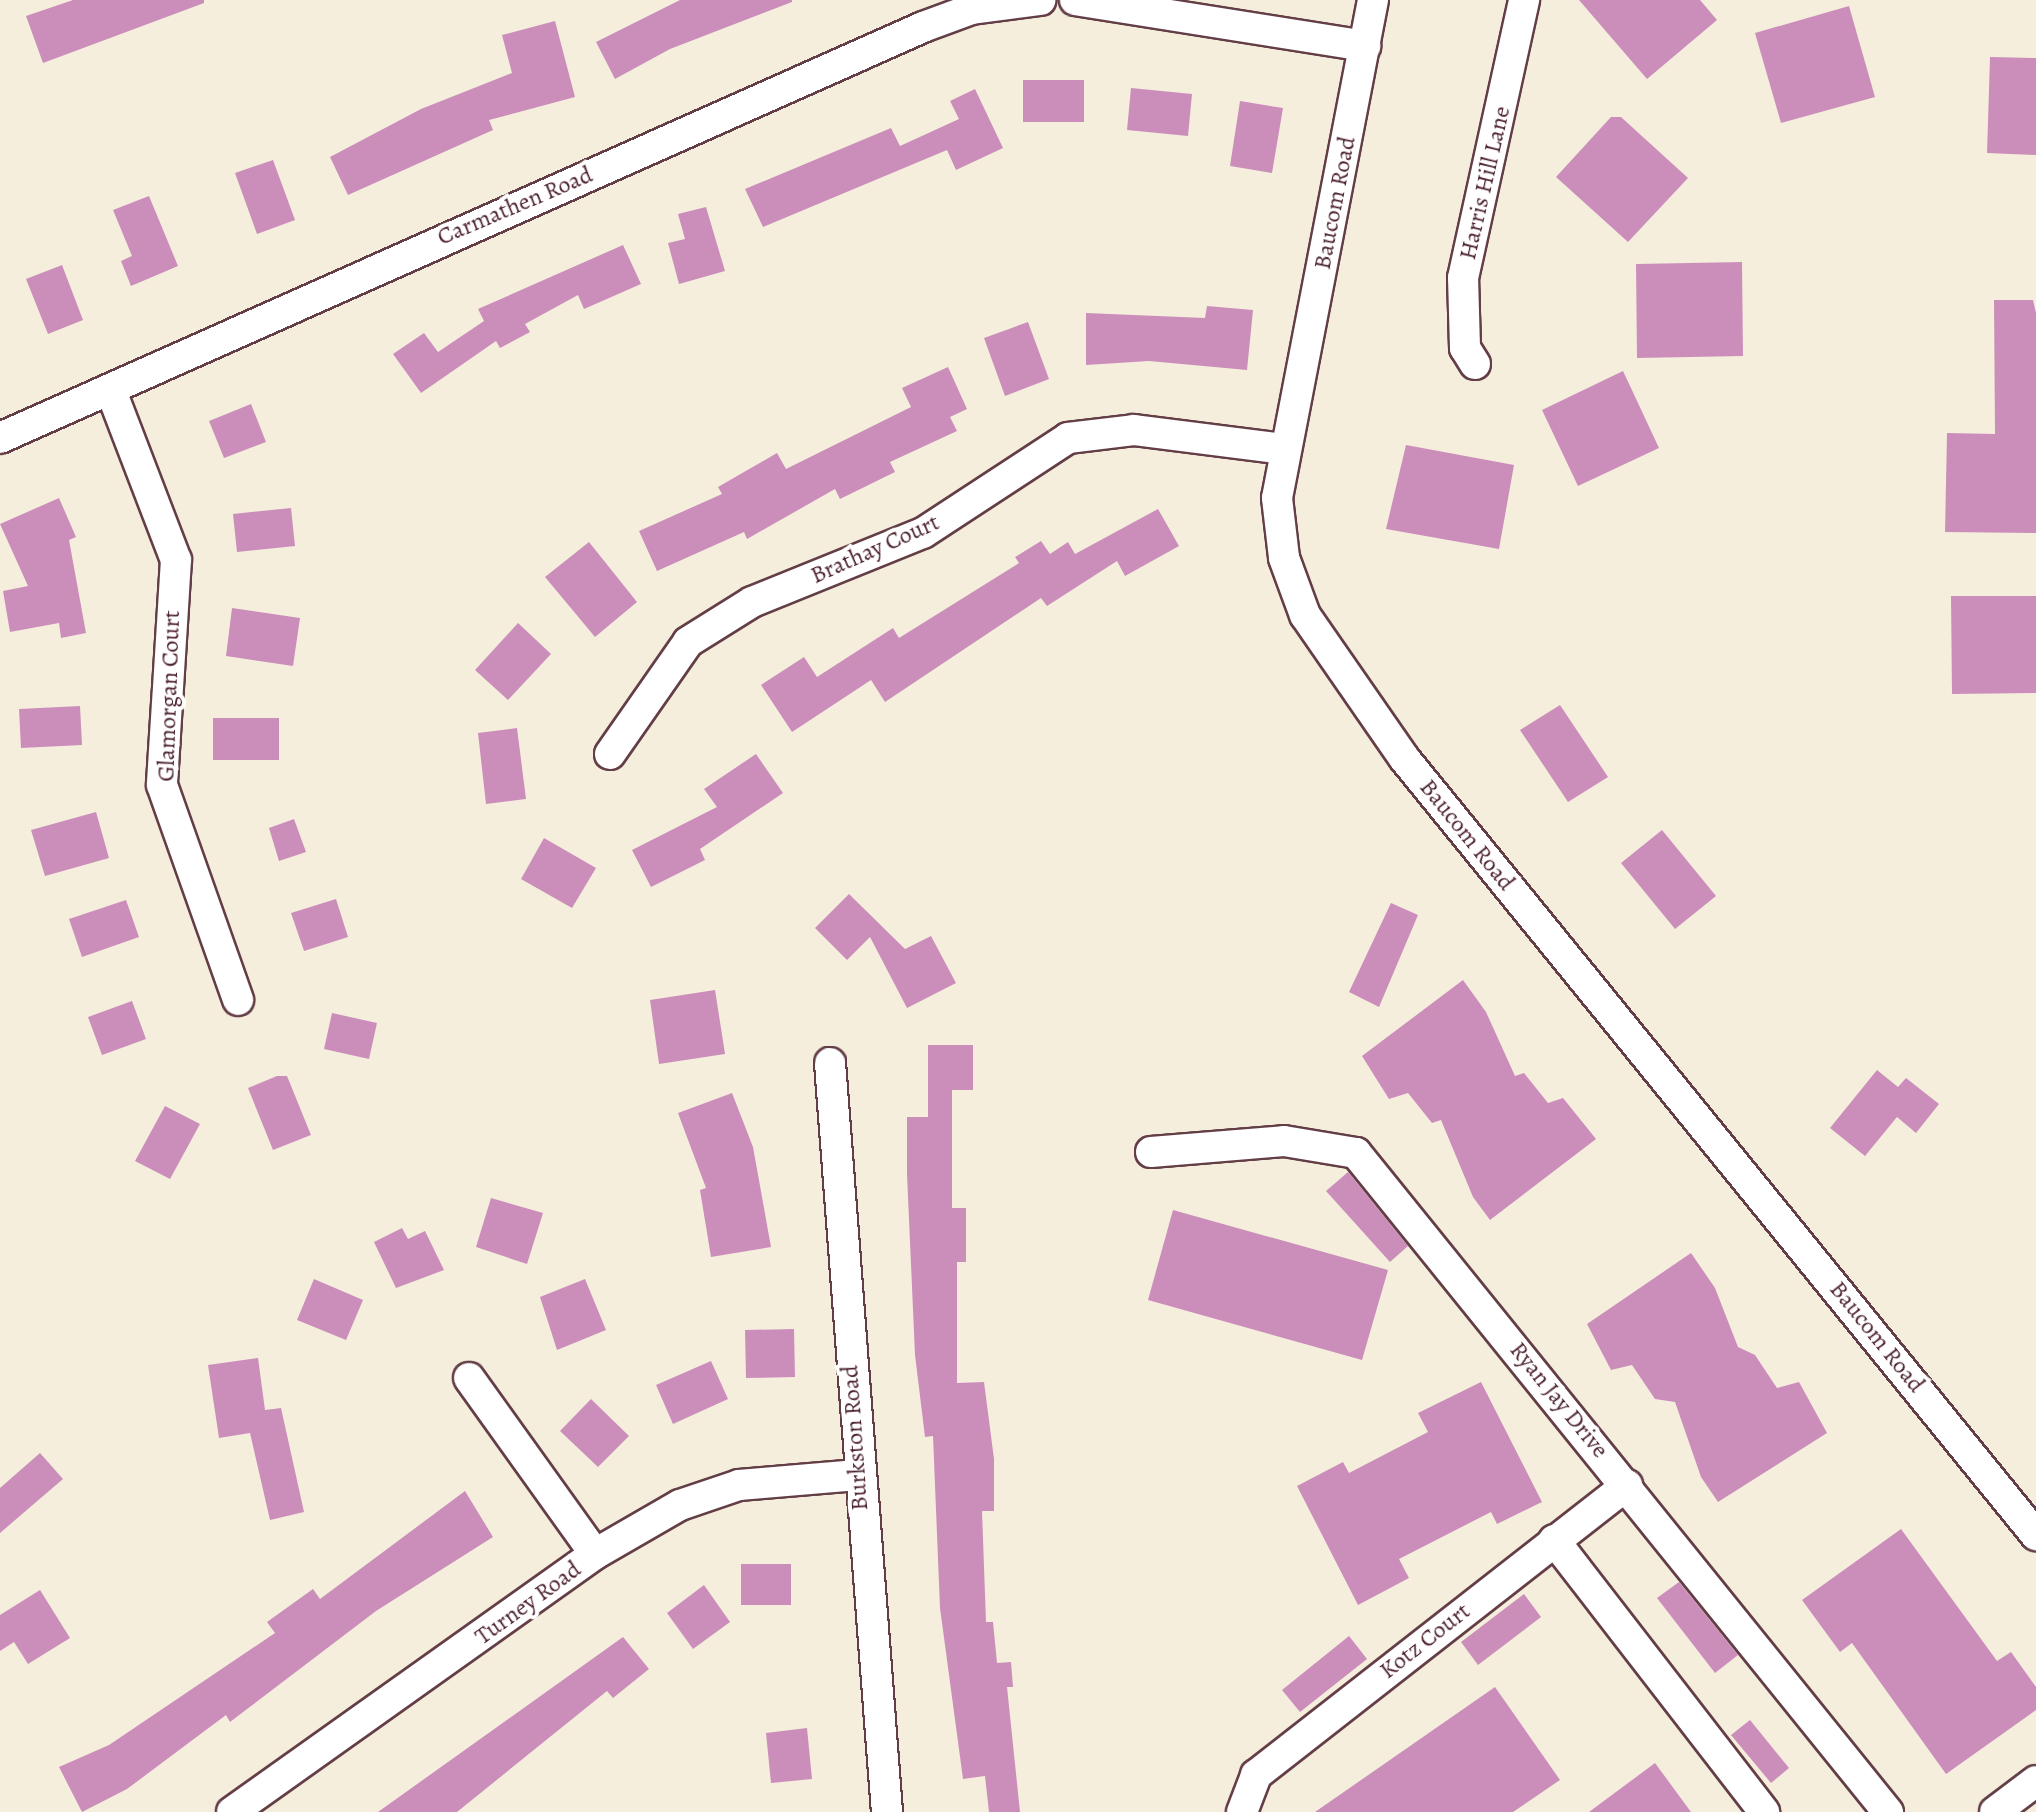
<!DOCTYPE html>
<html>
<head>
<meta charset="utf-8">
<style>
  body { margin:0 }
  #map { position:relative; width:2036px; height:1812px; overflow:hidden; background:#f5eedd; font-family:Alegreya,serif }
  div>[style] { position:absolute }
  .building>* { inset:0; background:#cb8ebb }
  .roads { filter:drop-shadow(2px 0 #643e46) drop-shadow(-2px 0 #643e46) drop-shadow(0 2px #643e46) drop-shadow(0 -2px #643e46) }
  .street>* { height:30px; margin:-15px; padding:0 15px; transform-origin:15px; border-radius:15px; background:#fff }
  span { translate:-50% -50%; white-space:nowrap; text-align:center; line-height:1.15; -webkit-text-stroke:8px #fff; paint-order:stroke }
  .street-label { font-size:24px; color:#4a1f2b }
</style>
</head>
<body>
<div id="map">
  <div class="building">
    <i style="clip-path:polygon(73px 0,204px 0,204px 3px,43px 63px,26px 16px)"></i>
    <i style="clip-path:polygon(680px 0,792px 0,792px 2px,670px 49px,615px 79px,596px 42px)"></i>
    <i style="clip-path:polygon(1579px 0,1700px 0,1717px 20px,1647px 79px)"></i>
    <i style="clip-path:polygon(1849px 6px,1875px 97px,1781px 123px,1755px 33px)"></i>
    <i style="clip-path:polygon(555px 21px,575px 97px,489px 120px,493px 130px,348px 195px,330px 157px,421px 109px,512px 73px,502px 35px)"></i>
    <i style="clip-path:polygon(1990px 57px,2036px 58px,2036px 155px,1987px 153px)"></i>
    <i style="clip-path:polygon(1023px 80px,1084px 80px,1084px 122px,1023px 122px)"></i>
    <i style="clip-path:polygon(1131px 88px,1192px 94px,1188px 136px,1127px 130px)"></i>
    <i style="clip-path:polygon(975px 89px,1003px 148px,956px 170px,947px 150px,763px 227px,745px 189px,891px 128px,900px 146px,959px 119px,950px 101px)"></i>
    <i style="clip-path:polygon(1240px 101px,1283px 108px,1272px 173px,1230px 166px)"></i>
    <i style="clip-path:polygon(1611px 117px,1621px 117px,1688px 178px,1628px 242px,1556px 177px)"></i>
    <i style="clip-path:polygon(273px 160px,295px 220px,257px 234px,235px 173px)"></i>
    <i style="clip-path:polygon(149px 196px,178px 266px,131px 286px,121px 261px,132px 256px,113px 210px)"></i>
    <i style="clip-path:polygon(706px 207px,725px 271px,679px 284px,668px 243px,685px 239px,678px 214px)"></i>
    <i style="clip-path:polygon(623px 245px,641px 284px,584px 309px,578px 295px,525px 324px,530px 332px,500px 348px,496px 341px,421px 393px,393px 354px,424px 333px,438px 352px,484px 321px,478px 309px)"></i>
    <i style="clip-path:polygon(1742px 262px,1743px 356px,1637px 358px,1636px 264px)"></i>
    <i style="clip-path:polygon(62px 265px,83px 320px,48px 334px,26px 279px)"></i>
    <i style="clip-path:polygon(1994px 300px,2033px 300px,2036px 313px,2036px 533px,1945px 532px,1947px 433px,1995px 434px)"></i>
    <i style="clip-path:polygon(1207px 306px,1253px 310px,1247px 370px,1149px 361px,1086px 365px,1086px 313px,1205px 318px)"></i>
    <i style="clip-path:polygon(1028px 322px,1049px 379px,1005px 396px,984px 338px)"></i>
    <i style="clip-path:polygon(948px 367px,967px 409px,950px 417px,957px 431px,890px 462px,895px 472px,840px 499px,835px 489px,747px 539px,744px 532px,657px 571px,639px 531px,722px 494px,718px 487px,777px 453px,786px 469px,911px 407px,902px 388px)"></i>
    <i style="clip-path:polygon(1623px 371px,1659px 448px,1578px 486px,1542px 410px)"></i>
    <i style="clip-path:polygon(251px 404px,266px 442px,224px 458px,209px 421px)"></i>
    <i style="clip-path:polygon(1406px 445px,1514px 465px,1499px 549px,1386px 529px)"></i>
    <i style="clip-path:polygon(59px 498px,76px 537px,69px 540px,86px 633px,61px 638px,59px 623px,10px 632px,3px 591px,28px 586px,0 524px)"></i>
    <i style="clip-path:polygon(291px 508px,295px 546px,237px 552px,233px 514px)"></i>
    <i style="clip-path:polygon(1158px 509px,1179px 546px,1125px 576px,1117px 561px,1047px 606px,1041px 598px,885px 702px,871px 680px,792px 732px,761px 685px,804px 657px,817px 677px,893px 628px,899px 638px,1019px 563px,1015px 557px,1041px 541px,1050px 554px,1068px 542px,1075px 554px)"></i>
    <i style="clip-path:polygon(589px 542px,637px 602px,595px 637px,545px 577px)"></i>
    <i style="clip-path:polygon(1951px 596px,2036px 596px,2036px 693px,1952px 694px)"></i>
    <i style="clip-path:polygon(232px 608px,300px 618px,293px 666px,226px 656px)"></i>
    <i style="clip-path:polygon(518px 623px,551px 654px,508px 700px,475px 670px)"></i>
    <i style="clip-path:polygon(1560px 705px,1608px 777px,1568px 802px,1520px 730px)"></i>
    <i style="clip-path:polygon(80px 706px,82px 745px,21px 748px,19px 709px)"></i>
    <i style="clip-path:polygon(213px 718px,279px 718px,279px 760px,213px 760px)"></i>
    <i style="clip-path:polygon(517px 728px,526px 799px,486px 804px,478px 733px)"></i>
    <i style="clip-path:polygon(756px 754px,783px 793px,700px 849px,705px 860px,651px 887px,632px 850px,717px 807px,704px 789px)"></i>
    <i style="clip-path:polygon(96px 812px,109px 858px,45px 876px,31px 830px)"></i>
    <i style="clip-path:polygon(294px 819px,306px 852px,279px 861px,269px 828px)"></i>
    <i style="clip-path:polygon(1662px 830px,1716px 896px,1675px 929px,1621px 863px)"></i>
    <i style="clip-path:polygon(544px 838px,596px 868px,572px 908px,521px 879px)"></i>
    <i style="clip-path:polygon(849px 894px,905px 949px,931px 936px,956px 983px,907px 1008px,870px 937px,847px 960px,815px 928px)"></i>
    <i style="clip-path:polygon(336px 899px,348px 937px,304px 951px,291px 913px)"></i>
    <i style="clip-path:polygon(126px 900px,139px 937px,82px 957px,69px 919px)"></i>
    <i style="clip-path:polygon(1391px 903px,1418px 915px,1379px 1007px,1349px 992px)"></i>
    <i style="clip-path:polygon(1463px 980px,1486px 1012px,1515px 1076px,1524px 1073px,1548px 1103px,1563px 1098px,1596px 1139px,1490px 1220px,1473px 1197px,1441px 1120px,1432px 1123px,1408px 1093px,1389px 1099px,1362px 1056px)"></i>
    <i style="clip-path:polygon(715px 990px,725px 1054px,659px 1064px,650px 1000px)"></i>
    <i style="clip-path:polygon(132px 1001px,146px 1039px,102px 1055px,88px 1017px)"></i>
    <i style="clip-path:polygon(332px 1013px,377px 1023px,369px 1059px,324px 1049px)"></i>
    <i style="clip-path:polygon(928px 1045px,973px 1045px,973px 1090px,952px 1090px,952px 1208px,966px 1208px,966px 1262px,957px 1262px,957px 1383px,984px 1382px,994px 1459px,994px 1511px,982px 1511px,986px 1622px,993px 1622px,997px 1663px,1011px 1662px,1013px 1687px,1007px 1687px,1020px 1812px,989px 1812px,985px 1776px,963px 1779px,940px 1608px,933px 1436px,925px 1437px,915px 1355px,907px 1174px,907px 1117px,928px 1117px)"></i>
    <i style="clip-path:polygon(1877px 1070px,1898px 1087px,1906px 1078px,1939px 1104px,1916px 1133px,1897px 1117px,1865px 1156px,1830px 1128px)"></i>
    <i style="clip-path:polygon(277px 1076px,287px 1076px,311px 1135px,273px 1150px,248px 1088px)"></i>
    <i style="clip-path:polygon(732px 1093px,753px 1147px,771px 1247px,711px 1257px,700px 1190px,706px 1188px,678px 1113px)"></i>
    <i style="clip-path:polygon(165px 1106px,200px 1124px,170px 1179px,135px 1161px)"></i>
    <i style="clip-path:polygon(1348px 1172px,1408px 1246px,1390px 1262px,1326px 1191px)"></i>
    <i style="clip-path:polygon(491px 1198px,543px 1213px,527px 1264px,476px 1247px)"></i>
    <i style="clip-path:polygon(1173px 1210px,1388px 1270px,1362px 1360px,1148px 1300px)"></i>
    <i style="clip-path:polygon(402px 1228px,408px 1239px,425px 1231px,444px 1270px,396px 1288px,374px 1242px)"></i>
    <i style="clip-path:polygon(1691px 1253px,1715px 1288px,1738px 1347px,1755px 1355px,1777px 1388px,1799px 1382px,1827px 1433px,1718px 1502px,1701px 1477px,1675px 1402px,1655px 1399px,1632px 1365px,1611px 1370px,1587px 1324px)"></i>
    <i style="clip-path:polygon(314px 1279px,363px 1300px,346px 1340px,297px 1320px)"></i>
    <i style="clip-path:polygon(585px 1279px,606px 1330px,557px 1350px,540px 1297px)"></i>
    <i style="clip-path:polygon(794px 1329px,795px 1377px,746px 1378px,745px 1330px)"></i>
    <i style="clip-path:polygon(258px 1358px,265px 1410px,281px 1408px,304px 1512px,270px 1520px,250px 1433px,219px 1438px,208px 1365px)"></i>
    <i style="clip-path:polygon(711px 1361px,728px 1399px,673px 1424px,656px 1385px)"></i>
    <i style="clip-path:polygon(1481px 1382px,1542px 1502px,1497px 1524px,1491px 1512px,1399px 1559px,1409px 1578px,1358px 1605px,1297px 1486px,1343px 1462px,1349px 1473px,1428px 1432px,1418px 1413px)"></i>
    <i style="clip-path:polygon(591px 1399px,629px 1436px,598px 1467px,560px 1431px)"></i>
    <i style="clip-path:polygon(40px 1453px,63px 1479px,0 1533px,0 1488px)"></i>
    <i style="clip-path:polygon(465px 1491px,493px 1537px,376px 1611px,230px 1722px,226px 1715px,127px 1789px,82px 1812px,59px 1767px,109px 1745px,275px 1633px,267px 1622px,313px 1589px,320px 1599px)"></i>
    <i style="clip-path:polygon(1901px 1529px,1997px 1661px,2011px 1652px,2036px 1687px,2036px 1710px,1946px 1774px,1852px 1643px,1840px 1652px,1802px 1600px)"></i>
    <i style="clip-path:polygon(741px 1564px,791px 1564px,791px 1605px,741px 1605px)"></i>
    <i style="clip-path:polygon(1679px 1582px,1738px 1655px,1715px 1673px,1657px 1598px)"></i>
    <i style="clip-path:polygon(704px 1585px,730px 1622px,693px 1649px,667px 1613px)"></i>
    <i style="clip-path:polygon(40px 1590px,70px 1638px,28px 1664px,14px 1642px,0 1651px,0 1615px)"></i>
    <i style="clip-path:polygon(1524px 1594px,1541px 1617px,1478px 1665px,1461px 1642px)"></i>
    <i style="clip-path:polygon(1349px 1636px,1367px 1659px,1300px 1712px,1282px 1690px)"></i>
    <i style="clip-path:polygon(623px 1637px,649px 1669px,613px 1698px,607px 1691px,457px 1812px,378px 1812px)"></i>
    <i style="clip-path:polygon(1495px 1687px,1560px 1780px,1513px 1812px,1315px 1812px)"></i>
    <i style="clip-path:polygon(1750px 1720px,1789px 1768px,1771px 1783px,1731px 1735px)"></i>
    <i style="clip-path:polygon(807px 1728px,812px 1779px,771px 1783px,766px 1733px)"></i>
    <i style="clip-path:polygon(1655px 1763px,1691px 1812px,1589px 1812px)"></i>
  </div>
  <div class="roads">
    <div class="street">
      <i style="left:1075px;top:0;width:294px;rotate:9deg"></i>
      <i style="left:1373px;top:0;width:507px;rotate:100.91deg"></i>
      <i style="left:1277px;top:498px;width:60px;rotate:83.3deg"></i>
      <i style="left:1284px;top:558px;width:61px;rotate:69.8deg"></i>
      <i style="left:1305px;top:615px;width:174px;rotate:55.3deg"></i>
      <i style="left:1404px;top:758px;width:1002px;rotate:50.88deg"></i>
      <i style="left:1475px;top:364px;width:19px;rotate:-122deg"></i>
      <i style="left:1465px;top:348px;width:70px;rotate:-91.6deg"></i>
      <i style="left:1463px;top:278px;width:285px;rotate:-77.6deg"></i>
      <i style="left:111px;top:391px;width:181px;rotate:69deg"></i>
      <i style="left:176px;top:560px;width:225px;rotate:93.6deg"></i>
      <i style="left:162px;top:785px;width:228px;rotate:70.5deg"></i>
      <i style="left:0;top:438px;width:1010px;rotate:-24deg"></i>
      <i style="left:923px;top:27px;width:52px;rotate:-20.2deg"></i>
      <i style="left:972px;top:9px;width:69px;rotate:-7.5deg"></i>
      <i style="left:610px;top:754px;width:136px;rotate:-55.1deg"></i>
      <i style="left:688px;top:642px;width:75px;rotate:-32deg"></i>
      <i style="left:752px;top:602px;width:184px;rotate:-22deg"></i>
      <i style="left:923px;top:533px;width:173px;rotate:-33.2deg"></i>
      <i style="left:1068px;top:438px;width:66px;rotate:-6.9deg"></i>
      <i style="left:1134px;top:430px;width:151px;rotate:7.2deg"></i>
      <i style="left:830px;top:1063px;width:751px;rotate:85.65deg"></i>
      <i style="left:1151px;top:1152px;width:133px;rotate:-4.7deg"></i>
      <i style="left:1284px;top:1141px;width:73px;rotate:9.5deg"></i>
      <i style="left:1356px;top:1153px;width:847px;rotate:51.09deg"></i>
      <i style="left:469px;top:1378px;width:216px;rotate:54.4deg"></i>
      <i style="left:1554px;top:1540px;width:344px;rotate:52.3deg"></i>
      <i style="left:232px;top:1812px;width:445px;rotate:-35.4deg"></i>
      <i style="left:595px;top:1554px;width:98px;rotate:-30deg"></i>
      <i style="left:680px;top:1505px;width:62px;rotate:-18.7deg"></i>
      <i style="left:739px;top:1485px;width:119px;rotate:-4.8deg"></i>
      <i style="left:1242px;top:1812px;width:40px;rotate:-69deg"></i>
      <i style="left:1256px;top:1775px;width:471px;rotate:-38deg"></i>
      <i style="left:1995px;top:1812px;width:51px;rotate:-37.1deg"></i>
    </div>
  </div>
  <div class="street-label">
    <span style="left:1485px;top:183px;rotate:-77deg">Harris Hill Lane</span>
    <span style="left:1335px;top:203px;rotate:-79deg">Baucom Road</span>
    <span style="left:515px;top:206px;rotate:-23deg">Carmathen Road</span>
    <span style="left:875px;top:549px;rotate:-24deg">Brathay Court</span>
    <span style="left:169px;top:696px;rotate:-88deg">Glamorgan Court</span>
    <span style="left:1467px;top:835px;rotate:51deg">Baucom Road</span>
    <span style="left:1877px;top:1337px;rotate:51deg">Baucom Road</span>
    <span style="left:1559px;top:1400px;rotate:51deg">Ryan Jay Drive</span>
    <span style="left:855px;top:1438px;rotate:-94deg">Burkston Road</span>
    <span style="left:528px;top:1603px;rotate:-36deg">Turney Road</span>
    <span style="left:1425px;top:1641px;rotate:-38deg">Kotz Court</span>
  </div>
</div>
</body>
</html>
